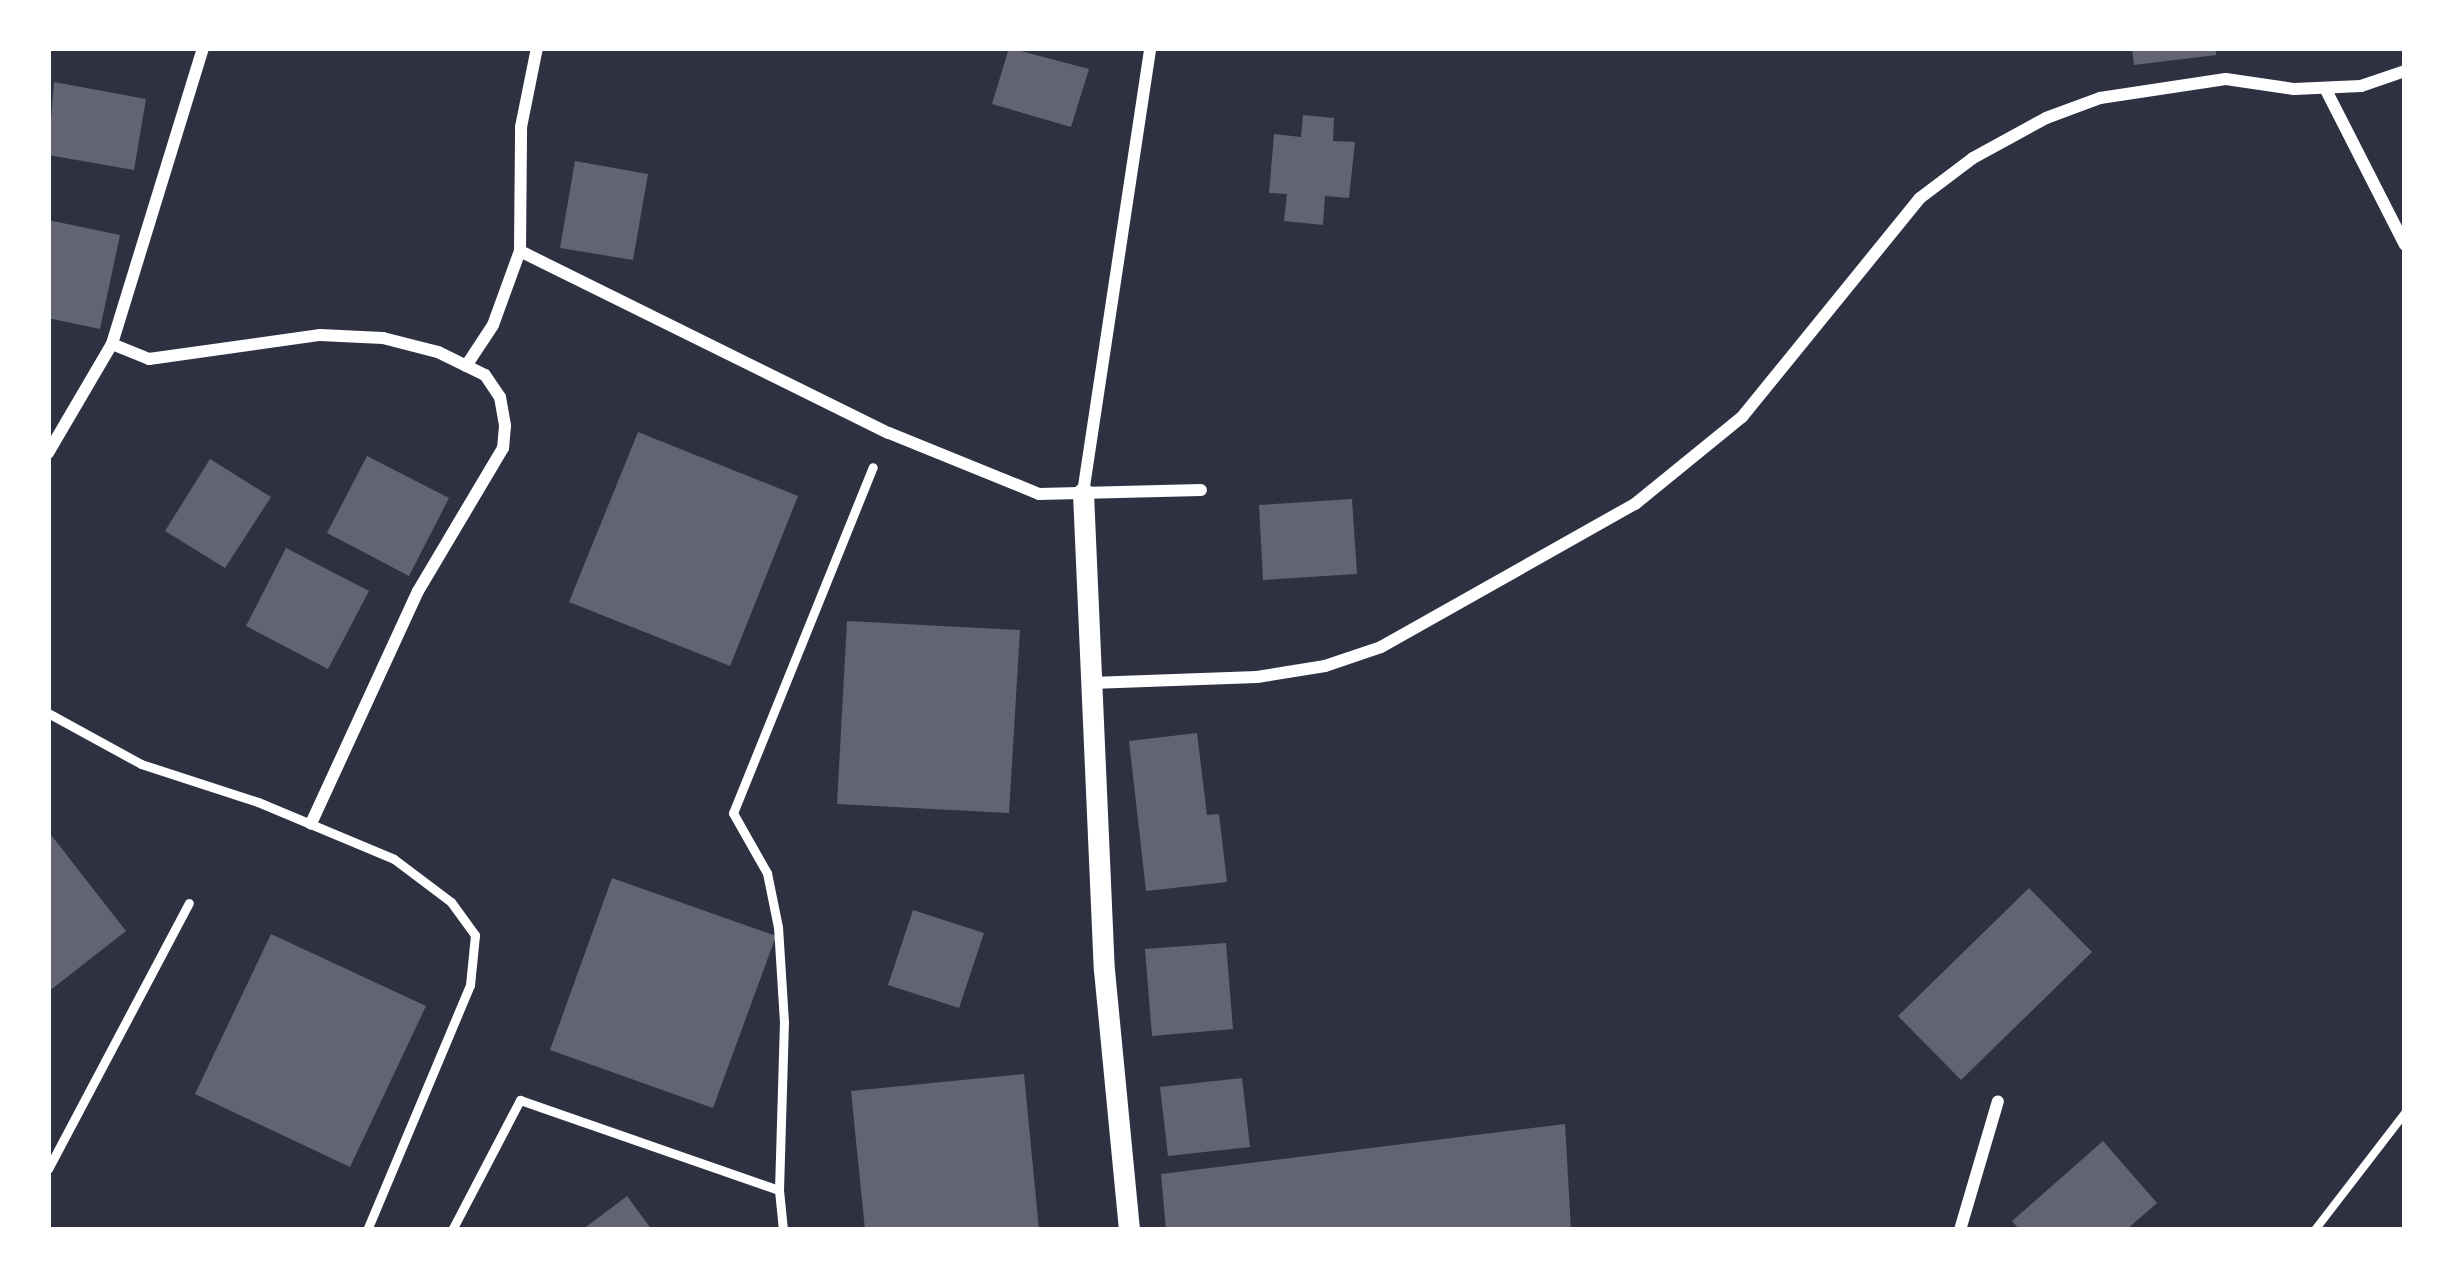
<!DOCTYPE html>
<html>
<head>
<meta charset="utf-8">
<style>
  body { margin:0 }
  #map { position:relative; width:2453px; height:1278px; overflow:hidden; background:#2d3142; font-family:"Work Sans",sans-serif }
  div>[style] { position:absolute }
  .building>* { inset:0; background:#626471 }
  .path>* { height:8px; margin:-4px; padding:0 4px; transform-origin:4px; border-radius:4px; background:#fff }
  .service>* { height:9px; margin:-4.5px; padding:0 4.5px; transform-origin:4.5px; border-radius:4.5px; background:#fff }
  .minor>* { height:12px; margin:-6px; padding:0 6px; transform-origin:6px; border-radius:6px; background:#fff }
  .tertiary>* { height:21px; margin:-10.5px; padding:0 10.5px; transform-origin:10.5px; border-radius:10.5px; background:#fff }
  span { translate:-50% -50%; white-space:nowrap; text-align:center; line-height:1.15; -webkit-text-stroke:12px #fff; paint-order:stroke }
  .frame { position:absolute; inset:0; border:51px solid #fff; pointer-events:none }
</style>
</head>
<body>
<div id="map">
  <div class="building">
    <i style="clip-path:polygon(1009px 48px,1089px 69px,1071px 127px,992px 104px)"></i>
    <i style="clip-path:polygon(2132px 48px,2216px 48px,2216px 55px,2134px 65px)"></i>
    <i style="clip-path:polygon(54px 82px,146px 99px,134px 170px,48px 155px)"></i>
    <i style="clip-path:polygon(1303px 115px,1334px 118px,1333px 141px,1355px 142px,1349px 198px,1325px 196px,1323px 225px,1284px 221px,1287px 194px,1269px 193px,1274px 134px,1301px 137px)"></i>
    <i style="clip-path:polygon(575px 161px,648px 174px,633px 260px,560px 248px)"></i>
    <i style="clip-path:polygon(48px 220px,120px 235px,100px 329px,48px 318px)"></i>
    <i style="clip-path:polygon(638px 432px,798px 496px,730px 666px,569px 602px)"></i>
    <i style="clip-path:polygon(367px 456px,449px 498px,409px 576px,327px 533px)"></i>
    <i style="clip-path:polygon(210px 459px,271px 497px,225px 568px,165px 531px)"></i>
    <i style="clip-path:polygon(1352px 499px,1357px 574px,1263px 580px,1259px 505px)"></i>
    <i style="clip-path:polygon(286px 548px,369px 591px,328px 669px,246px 626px)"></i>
    <i style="clip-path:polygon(847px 621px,1020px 630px,1009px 813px,837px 804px)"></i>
    <i style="clip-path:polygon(1197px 733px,1207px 815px,1219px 814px,1227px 882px,1146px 891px,1129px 741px)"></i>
    <i style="clip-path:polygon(48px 831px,126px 931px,48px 992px)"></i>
    <i style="clip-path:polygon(612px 878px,776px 936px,713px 1108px,550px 1050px)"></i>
    <i style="clip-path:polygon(2029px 888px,2092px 952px,1961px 1080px,1898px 1016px)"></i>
    <i style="clip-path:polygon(913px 910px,984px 933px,959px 1008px,888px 985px)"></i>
    <i style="clip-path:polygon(271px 934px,426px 1006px,350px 1167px,195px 1094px)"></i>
    <i style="clip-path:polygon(1226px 943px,1233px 1029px,1152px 1036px,1145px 949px)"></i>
    <i style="clip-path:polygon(1024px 1074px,1039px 1230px,865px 1230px,851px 1091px)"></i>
    <i style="clip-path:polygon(1242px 1078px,1250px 1147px,1168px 1156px,1160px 1087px)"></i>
    <i style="clip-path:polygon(1565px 1124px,1571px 1230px,1166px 1230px,1161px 1174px)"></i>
    <i style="clip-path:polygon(2103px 1141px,2157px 1203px,2126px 1230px,2020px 1230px,2012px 1221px)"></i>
    <i style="clip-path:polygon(627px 1196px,652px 1230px,582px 1230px)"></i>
  </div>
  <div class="path">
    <i style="left:2315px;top:1230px;width:148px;rotate:-52.4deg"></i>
  </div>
  <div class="service">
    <i style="left:48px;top:713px;width:106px;rotate:28.7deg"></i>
    <i style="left:141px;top:764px;width:123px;rotate:18deg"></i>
    <i style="left:258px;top:802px;width:147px;rotate:22.7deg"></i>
    <i style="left:394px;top:859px;width:71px;rotate:37deg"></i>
    <i style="left:451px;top:902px;width:41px;rotate:54deg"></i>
    <i style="left:475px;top:935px;width:50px;rotate:95.7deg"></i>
    <i style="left:470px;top:985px;width:266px;rotate:112.8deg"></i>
    <i style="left:48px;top:1169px;width:301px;rotate:-62.1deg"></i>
    <i style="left:779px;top:1190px;width:168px;rotate:-88.3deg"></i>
    <i style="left:784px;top:1022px;width:95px;rotate:-93.6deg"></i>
    <i style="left:778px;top:927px;width:55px;rotate:-101.5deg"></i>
    <i style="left:767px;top:873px;width:69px;rotate:-119.5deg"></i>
    <i style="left:733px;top:813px;width:373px;rotate:-68deg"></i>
    <i style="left:452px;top:1230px;width:147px;rotate:-62.4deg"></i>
    <i style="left:520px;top:1100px;width:274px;rotate:19.2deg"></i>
    <i style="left:779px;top:1190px;width:40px;rotate:84.3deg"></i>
  </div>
  <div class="minor">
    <i style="left:203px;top:48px;width:310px;rotate:107.1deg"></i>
    <i style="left:112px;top:344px;width:40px;rotate:22deg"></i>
    <i style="left:149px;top:359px;width:173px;rotate:-8deg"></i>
    <i style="left:320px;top:335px;width:63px;rotate:2.7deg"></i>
    <i style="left:383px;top:338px;width:57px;rotate:14.3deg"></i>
    <i style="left:438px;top:352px;width:52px;rotate:26.1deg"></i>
    <i style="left:485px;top:375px;width:27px;rotate:56deg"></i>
    <i style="left:500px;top:397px;width:29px;rotate:80deg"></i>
    <i style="left:505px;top:426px;width:22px;rotate:95deg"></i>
    <i style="left:503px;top:448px;width:166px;rotate:120.7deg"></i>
    <i style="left:418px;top:591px;width:256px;rotate:114.7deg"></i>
    <i style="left:2325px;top:88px;width:176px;rotate:63deg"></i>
    <i style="left:520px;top:251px;width:411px;rotate:26.3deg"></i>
    <i style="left:889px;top:433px;width:162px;rotate:22.1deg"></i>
    <i style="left:1039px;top:494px;width:162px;rotate:-1.4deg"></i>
    <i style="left:466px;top:366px;width:49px;rotate:-56.6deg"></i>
    <i style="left:493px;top:325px;width:79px;rotate:-70deg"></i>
    <i style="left:520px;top:251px;width:124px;rotate:-89.5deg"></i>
    <i style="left:521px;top:127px;width:81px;rotate:-78.6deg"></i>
    <i style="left:48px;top:453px;width:126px;rotate:-59.6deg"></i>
    <i style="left:1083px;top:493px;width:450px;rotate:-81.4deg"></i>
    <i style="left:1091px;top:683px;width:166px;rotate:-2.1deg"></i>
    <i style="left:1257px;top:677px;width:69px;rotate:-9.2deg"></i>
    <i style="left:1325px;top:666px;width:59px;rotate:-18.7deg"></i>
    <i style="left:1381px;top:647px;width:291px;rotate:-29.4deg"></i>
    <i style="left:1635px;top:504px;width:138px;rotate:-39.1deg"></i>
    <i style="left:1742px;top:417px;width:282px;rotate:-50.9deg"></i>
    <i style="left:1920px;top:198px;width:66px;rotate:-37deg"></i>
    <i style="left:1973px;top:158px;width:83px;rotate:-28.7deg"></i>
    <i style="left:2046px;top:118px;width:58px;rotate:-20.3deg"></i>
    <i style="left:2100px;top:98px;width:127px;rotate:-8.6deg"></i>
    <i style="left:2226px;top:79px;width:69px;rotate:8.4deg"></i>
    <i style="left:2294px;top:89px;width:67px;rotate:-2.6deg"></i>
    <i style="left:2361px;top:86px;width:46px;rotate:-18.8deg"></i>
    <i style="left:1960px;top:1230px;width:134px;rotate:-73.6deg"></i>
  </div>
  <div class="tertiary">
    <i style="left:1083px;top:493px;width:477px;rotate:87.5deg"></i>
    <i style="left:1104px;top:970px;width:261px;rotate:84.5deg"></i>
  </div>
  <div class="frame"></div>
</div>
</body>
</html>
